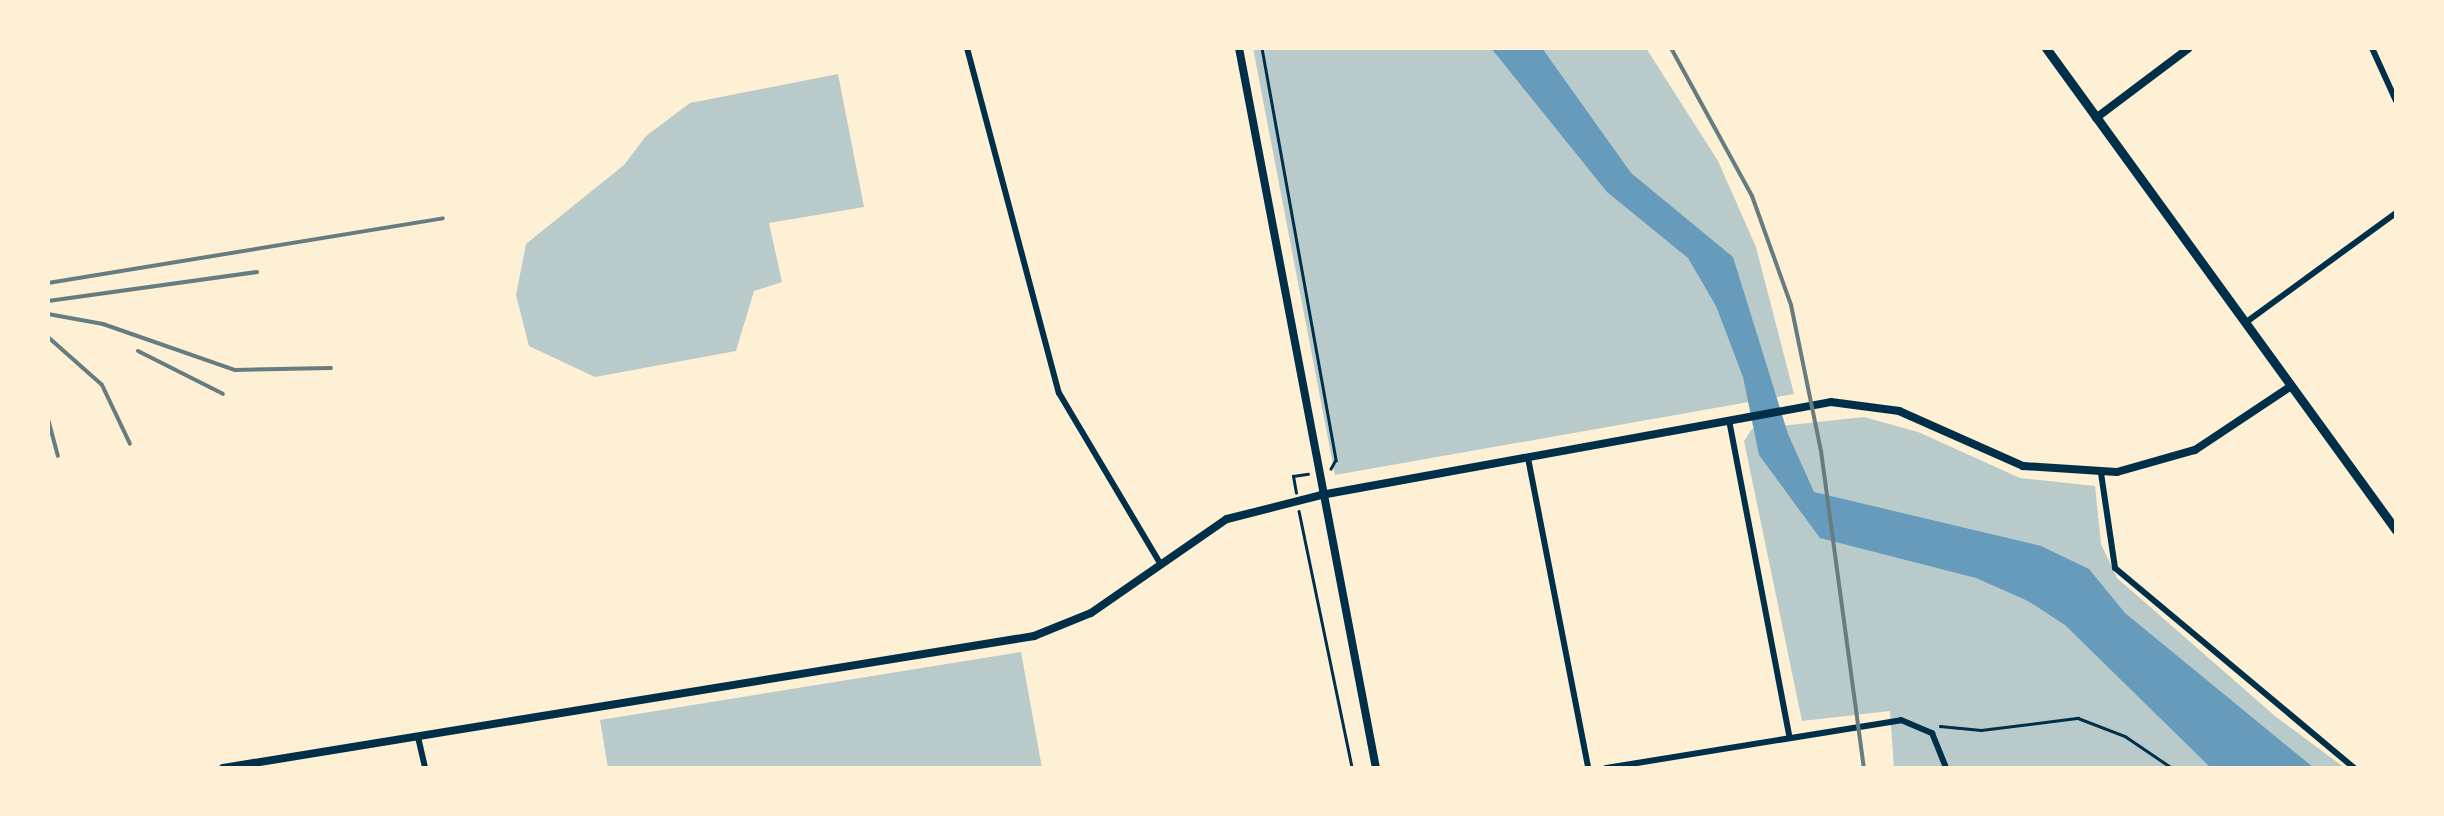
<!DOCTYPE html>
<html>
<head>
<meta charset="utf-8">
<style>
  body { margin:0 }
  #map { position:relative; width:2444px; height:816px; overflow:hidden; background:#fdf0d5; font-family:Ubuntu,sans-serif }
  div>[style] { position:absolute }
  .green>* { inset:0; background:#b9caca }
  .water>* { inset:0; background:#669bbc }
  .path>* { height:2.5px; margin:-1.25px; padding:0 1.25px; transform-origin:1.25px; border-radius:1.25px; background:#003049 }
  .minor>* { height:6px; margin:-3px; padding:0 3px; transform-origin:3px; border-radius:3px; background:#003049 }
  .tertiary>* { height:8px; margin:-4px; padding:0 4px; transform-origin:4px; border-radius:4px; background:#003049 }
  .secondary>* { height:9px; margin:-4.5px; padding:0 4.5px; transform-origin:4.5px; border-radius:4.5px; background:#003049 }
  .rail>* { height:4px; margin:-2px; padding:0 2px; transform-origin:2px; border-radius:2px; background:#657d81 }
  span { translate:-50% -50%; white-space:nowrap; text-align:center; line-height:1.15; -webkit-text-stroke:8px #fdf0d5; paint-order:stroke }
  .frame { position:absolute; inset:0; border:50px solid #fdf0d5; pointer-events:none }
</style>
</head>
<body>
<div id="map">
  <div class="green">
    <i style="clip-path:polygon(1253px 48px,1646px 48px,1718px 161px,1756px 247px,1794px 394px,1335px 475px)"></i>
    <i style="clip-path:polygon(838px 74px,864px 207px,769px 223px,782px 282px,754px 291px,736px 351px,595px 377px,529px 346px,516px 295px,526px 244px,624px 165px,646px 136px,690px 103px)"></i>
    <i style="clip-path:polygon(1864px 417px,1918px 432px,2020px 478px,2095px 486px,2101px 544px,2117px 578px,2275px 716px,2345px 768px,1894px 768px,1890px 711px,1802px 721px,1744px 441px,1752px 429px)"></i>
    <i style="clip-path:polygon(1021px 652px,1042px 768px,608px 768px,600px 720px)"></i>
  </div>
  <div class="water">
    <i style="clip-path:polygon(1491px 48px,1542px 48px,1631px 173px,1733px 257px,1788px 434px,1814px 492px,2041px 546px,2089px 569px,2125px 613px,2314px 768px,2211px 768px,2065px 625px,2028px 601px,1976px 578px,1820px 538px,1759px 455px,1743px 377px,1716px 306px,1688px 258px,1607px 192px)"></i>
  </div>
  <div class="path">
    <i style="left:1262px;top:48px;width:419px;rotate:79.8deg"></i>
    <i style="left:1336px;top:460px;width:10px;rotate:119deg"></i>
    <i style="left:1296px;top:493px;width:17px;rotate:-100deg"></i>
    <i style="left:1293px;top:476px;width:15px;rotate:-8deg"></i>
    <i style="left:1299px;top:511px;width:262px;rotate:78.3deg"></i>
    <i style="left:1940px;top:726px;width:41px;rotate:5.6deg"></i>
    <i style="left:1981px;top:730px;width:98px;rotate:-7.1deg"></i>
    <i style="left:2078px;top:718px;width:50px;rotate:21deg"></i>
    <i style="left:2125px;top:736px;width:57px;rotate:34.2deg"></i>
  </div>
  <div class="minor">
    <i style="left:967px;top:48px;width:357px;rotate:75.1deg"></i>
    <i style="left:1059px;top:393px;width:198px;rotate:59.3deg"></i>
    <i style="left:2372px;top:48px;width:58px;rotate:65.6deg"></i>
    <i style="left:2245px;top:323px;width:187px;rotate:-36.1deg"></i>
    <i style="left:1729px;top:420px;width:320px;rotate:79.2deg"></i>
    <i style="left:1528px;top:458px;width:316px;rotate:79deg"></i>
    <i style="left:2101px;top:473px;width:96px;rotate:81.6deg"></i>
    <i style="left:2115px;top:568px;width:312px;rotate:39.9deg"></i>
    <i style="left:418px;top:737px;width:32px;rotate:77deg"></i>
    <i style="left:1606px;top:768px;width:299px;rotate:-9.2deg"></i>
    <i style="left:1901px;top:720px;width:34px;rotate:23deg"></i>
    <i style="left:1932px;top:733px;width:38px;rotate:68deg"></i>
  </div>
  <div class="tertiary">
    <i style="left:1239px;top:48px;width:733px;rotate:79.23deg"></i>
    <i style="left:2096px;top:118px;width:116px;rotate:-37deg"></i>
    <i style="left:223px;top:768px;width:822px;rotate:-9.24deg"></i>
    <i style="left:1034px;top:636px;width:61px;rotate:-22deg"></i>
    <i style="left:1091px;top:613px;width:165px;rotate:-34.7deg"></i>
    <i style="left:1227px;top:519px;width:97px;rotate:-14.3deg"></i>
    <i style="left:1321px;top:495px;width:518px;rotate:-10.33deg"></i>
    <i style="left:1831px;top:402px;width:69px;rotate:7.5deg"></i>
    <i style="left:1899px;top:411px;width:136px;rotate:23.9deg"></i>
    <i style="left:2023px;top:466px;width:94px;rotate:3.7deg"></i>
    <i style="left:2117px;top:472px;width:81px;rotate:-15.8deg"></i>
    <i style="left:2195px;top:450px;width:114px;rotate:-33.6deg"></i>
  </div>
  <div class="secondary">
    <i style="left:2046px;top:48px;width:596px;rotate:54.02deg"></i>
  </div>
  <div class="rail">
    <i style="left:1671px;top:48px;width:169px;rotate:61.3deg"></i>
    <i style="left:1752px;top:196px;width:116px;rotate:70.3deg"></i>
    <i style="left:1791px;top:305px;width:149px;rotate:78.4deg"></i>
    <i style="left:1821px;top:451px;width:320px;rotate:82.3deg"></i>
    <i style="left:48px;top:283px;width:400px;rotate:-9.3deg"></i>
    <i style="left:48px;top:301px;width:211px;rotate:-7.9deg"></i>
    <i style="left:48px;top:314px;width:56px;rotate:10.3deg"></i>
    <i style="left:103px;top:324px;width:140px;rotate:19.2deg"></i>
    <i style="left:235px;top:370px;width:96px;rotate:-1.2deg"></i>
    <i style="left:48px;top:337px;width:72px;rotate:41.6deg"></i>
    <i style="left:102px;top:385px;width:65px;rotate:64.6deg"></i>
    <i style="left:138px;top:351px;width:95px;rotate:26.8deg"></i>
    <i style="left:48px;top:419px;width:38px;rotate:75deg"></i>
  </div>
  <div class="frame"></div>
</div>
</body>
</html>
